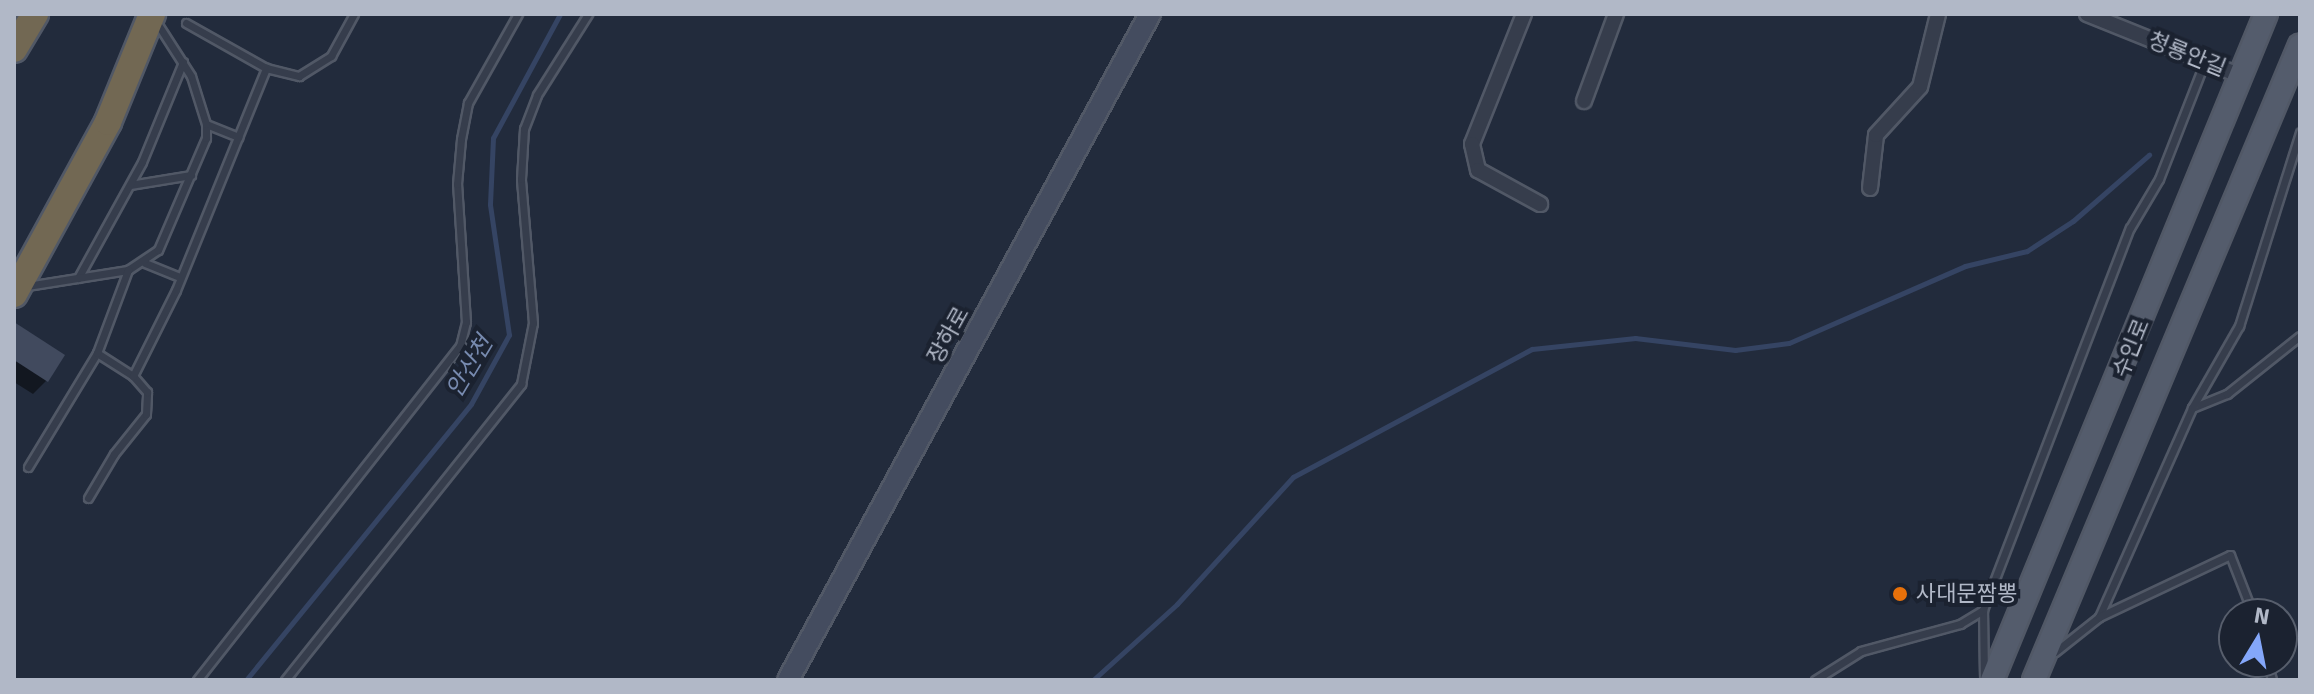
<!DOCTYPE html>
<html>
<head>
<meta charset="utf-8">
<style>
  body { margin:0 }
  #map { position:relative; width:2314px; height:694px; overflow:hidden; background:#222b3c; font-family:Signika,"Noto Sans KR",sans-serif }
  div>[style] { position:absolute }
  .shadow>* { inset:0; background:#0007 }
  .stream>* { height:5px; margin:-2.5px; padding:0 2.5px; transform-origin:2.5px; border-radius:2.5px; background:#354463 }
  .building>* { inset:0; background:#414a5e }
  .roads { filter:drop-shadow(2px 0 #515866) drop-shadow(-2px 0 #515866) drop-shadow(0 2px #515866) drop-shadow(0 -2px #515866) }
  .lane>* { height:7px; margin:-3.5px; padding:0 3.5px; transform-origin:3.5px; border-radius:3.5px; background:#363d4c }
  .street>* { height:14px; margin:-7px; padding:0 7px; transform-origin:7px; border-radius:7px; background:#363d4c }
  .secondary>* { height:20px; margin:-10px; padding:0 10px; transform-origin:10px; border-radius:10px; background:#444c5f }
  .primary>* { height:22px; margin:-11px; padding:0 11px; transform-origin:11px; border-radius:11px; background:#545c6c }
  .highway>* { height:26px; margin:-13px; padding:0 13px; transform-origin:13px; border-radius:13px; background:#726853 }
  .dots>* { width:22px; height:22px; translate:-50% -50%; box-sizing:border-box; border:4px solid #1b2230; border-radius:50% }
  span { translate:-50% -50%; white-space:nowrap; text-align:center; line-height:1.15; -webkit-text-stroke:8px #1b2230; paint-order:stroke }
  .street-label { font-size:22px; color:#b1b8c7 }
  .poi-label { font-size:22px; color:#b1b8c7 }
  .left { translate:0 -50%; text-align:left }
  .water-label { font-size:24px; color:#788bb0; font-style:italic }
  .frame { position:absolute; inset:0; border:16px solid #b1b8c7; pointer-events:none }
  .north { position:absolute; left:2218px; top:598px; width:80px; height:80px; box-sizing:border-box; background:#1b2230; border:2px solid #575e6c; border-radius:50%; rotate:10deg; font-size:22px; font-weight:700; line-height:32px; text-align:center; color:#b1b8c7 }
  .north::after { content:''; display:block; margin:auto; width:28px; height:36px; background:#84a7fa; clip-path:polygon(50% 0,100% 100%,50% 72%,0 100%) }
</style>
</head>
<body>
<div id="map">
  <div class="shadow">
    <i style="clip-path:polygon(14px 325px,47px 380px,33px 394px,14px 382px)"></i>
  </div>
  <div class="stream">
    <i style="left:246px;top:680px;width:356px;rotate:-50.8deg"></i>
    <i style="left:471px;top:404px;width:79px;rotate:-61.2deg"></i>
    <i style="left:509px;top:335px;width:132px;rotate:-98.3deg"></i>
    <i style="left:490px;top:204px;width:66px;rotate:-87.4deg"></i>
    <i style="left:493px;top:138px;width:141px;rotate:-61.6deg"></i>
    <i style="left:1093px;top:680px;width:113px;rotate:-42.1deg"></i>
    <i style="left:1177px;top:604px;width:172px;rotate:-47.6deg"></i>
    <i style="left:1293px;top:477px;width:271px;rotate:-28.2deg"></i>
    <i style="left:1532px;top:349px;width:104px;rotate:-6.1deg"></i>
    <i style="left:1635px;top:338px;width:101px;rotate:6.8deg"></i>
    <i style="left:1735px;top:350px;width:54px;rotate:-7.4deg"></i>
    <i style="left:1789px;top:343px;width:192px;rotate:-23.6deg"></i>
    <i style="left:1965px;top:266px;width:64px;rotate:-13.6deg"></i>
    <i style="left:2027px;top:251px;width:55px;rotate:-33.1deg"></i>
    <i style="left:2073px;top:221px;width:101px;rotate:-41deg"></i>
  </div>
  <div class="building">
    <i style="clip-path:polygon(14px 322px,65px 355px,48px 382px,14px 360px)"></i>
  </div>
  <div class="roads">
    <div class="lane">
      <i style="left:186px;top:23px;width:92px;rotate:29.4deg"></i>
      <i style="left:266px;top:68px;width:34px;rotate:14deg"></i>
      <i style="left:299px;top:76px;width:38px;rotate:-32deg"></i>
      <i style="left:331px;top:56px;width:48px;rotate:-61.3deg"></i>
      <i style="left:206px;top:124px;width:35px;rotate:22deg"></i>
      <i style="left:130px;top:185px;width:62px;rotate:-9.3deg"></i>
      <i style="left:145px;top:263px;width:38px;rotate:22deg"></i>
      <i style="left:78px;top:278px;width:132px;rotate:-61.1deg"></i>
      <i style="left:142px;top:162px;width:108px;rotate:-67.7deg"></i>
      <i style="left:27px;top:286px;width:102px;rotate:-9deg"></i>
      <i style="left:128px;top:270px;width:36px;rotate:-34deg"></i>
      <i style="left:158px;top:250px;width:122px;rotate:-66.8deg"></i>
      <i style="left:206px;top:138px;width:14px;rotate:-90deg"></i>
      <i style="left:206px;top:124px;width:50px;rotate:-107.4deg"></i>
      <i style="left:191px;top:76px;width:67px;rotate:-122.7deg"></i>
      <i style="left:97px;top:353px;width:43px;rotate:32.6deg"></i>
      <i style="left:2192px;top:408px;width:38px;rotate:-22deg"></i>
      <i style="left:2227px;top:394px;width:93px;rotate:-38.5deg"></i>
      <i style="left:28px;top:467px;width:133px;rotate:-58.8deg"></i>
      <i style="left:97px;top:353px;width:89px;rotate:-69.5deg"></i>
      <i style="left:88px;top:498px;width:51px;rotate:-59.4deg"></i>
      <i style="left:114px;top:454px;width:51px;rotate:-51.3deg"></i>
      <i style="left:146px;top:414px;width:22px;rotate:-87deg"></i>
      <i style="left:147px;top:392px;width:21px;rotate:-131deg"></i>
      <i style="left:133px;top:376px;width:96px;rotate:-63.4deg"></i>
      <i style="left:176px;top:290px;width:240px;rotate:-67.9deg"></i>
      <i style="left:2099px;top:617px;width:229px;rotate:-66deg"></i>
      <i style="left:2192px;top:408px;width:95px;rotate:-60.2deg"></i>
      <i style="left:2239px;top:326px;width:203px;rotate:-72.5deg"></i>
      <i style="left:2055px;top:652px;width:56px;rotate:-38.5deg"></i>
      <i style="left:2099px;top:617px;width:145px;rotate:-25.3deg"></i>
      <i style="left:2230px;top:555px;width:63px;rotate:68.7deg"></i>
      <i style="left:2267px;top:662px;width:19px;rotate:74deg"></i>
      <i style="left:1984px;top:679px;width:69px;rotate:-90.8deg"></i>
      <i style="left:1983px;top:610px;width:409px;rotate:-69deg"></i>
      <i style="left:2130px;top:228px;width:57px;rotate:-59.4deg"></i>
      <i style="left:2159px;top:179px;width:127px;rotate:-68.7deg"></i>
      <i style="left:197px;top:680px;width:425px;rotate:-51.8deg"></i>
      <i style="left:460px;top:346px;width:25px;rotate:-76deg"></i>
      <i style="left:466px;top:322px;width:138px;rotate:-93.7deg"></i>
      <i style="left:457px;top:184px;width:45px;rotate:-84.9deg"></i>
      <i style="left:461px;top:139px;width:37px;rotate:-79deg"></i>
      <i style="left:468px;top:103px;width:102px;rotate:-60.7deg"></i>
      <i style="left:285px;top:680px;width:379px;rotate:-51.4deg"></i>
      <i style="left:521px;top:384px;width:62px;rotate:-78.9deg"></i>
      <i style="left:533px;top:323px;width:144px;rotate:-94.8deg"></i>
      <i style="left:521px;top:179px;width:50px;rotate:-86.6deg"></i>
      <i style="left:524px;top:129px;width:36px;rotate:-69deg"></i>
      <i style="left:537px;top:95px;width:96px;rotate:-57.8deg"></i>
      <i style="left:1815px;top:680px;width:54px;rotate:-32.2deg"></i>
      <i style="left:1861px;top:651px;width:103px;rotate:-15.3deg"></i>
      <i style="left:1960px;top:624px;width:27px;rotate:-31deg"></i>
    </div>
    <div class="street">
      <i style="left:1524px;top:14px;width:140px;rotate:111.8deg"></i>
      <i style="left:1472px;top:144px;width:27px;rotate:77deg"></i>
      <i style="left:1478px;top:170px;width:71px;rotate:28.7deg"></i>
      <i style="left:2087px;top:14px;width:166px;rotate:21.9deg"></i>
      <i style="left:1584px;top:101px;width:93px;rotate:-69.8deg"></i>
      <i style="left:1870px;top:188px;width:53px;rotate:-83.5deg"></i>
      <i style="left:1876px;top:135px;width:65px;rotate:-47.5deg"></i>
      <i style="left:1920px;top:87px;width:75px;rotate:-76.1deg"></i>
    </div>
    <div class="secondary">
      <i style="left:788px;top:680px;width:758px;rotate:-61.47deg"></i>
    </div>
    <div class="primary">
      <i style="left:1992px;top:680px;width:720px;rotate:-67.64deg"></i>
      <i style="left:2034px;top:680px;width:688px;rotate:-67.27deg"></i>
    </div>
    <div class="highway">
      <i style="left:14px;top:49px;width:41px;rotate:-59deg"></i>
      <i style="left:14px;top:294px;width:196px;rotate:-61.3deg"></i>
      <i style="left:108px;top:122px;width:117px;rotate:-67.8deg"></i>
    </div>
  </div>
  <div class="dots">
    <i style="left:1900px;top:594px;background:#e8710a"></i>
  </div>
  <div class="street-label">
    <span style="left:2187px;top:54px;rotate:22deg">청룡안길</span>
    <span style="left:948px;top:335px;rotate:-61deg">장하로</span>
    <span style="left:2131px;top:348px;rotate:-68deg">수인로</span>
  </div>
  <div class="poi-label">
    <span class="left" style="left:1916px;top:594px">사대문짬뽕</span>
  </div>
  <div class="water-label">
    <span style="left:470px;top:367px;rotate:-59deg">안산천</span>
  </div>
  <div class="frame"></div>
  <div class="north">N</div>
</div>
</body>
</html>
